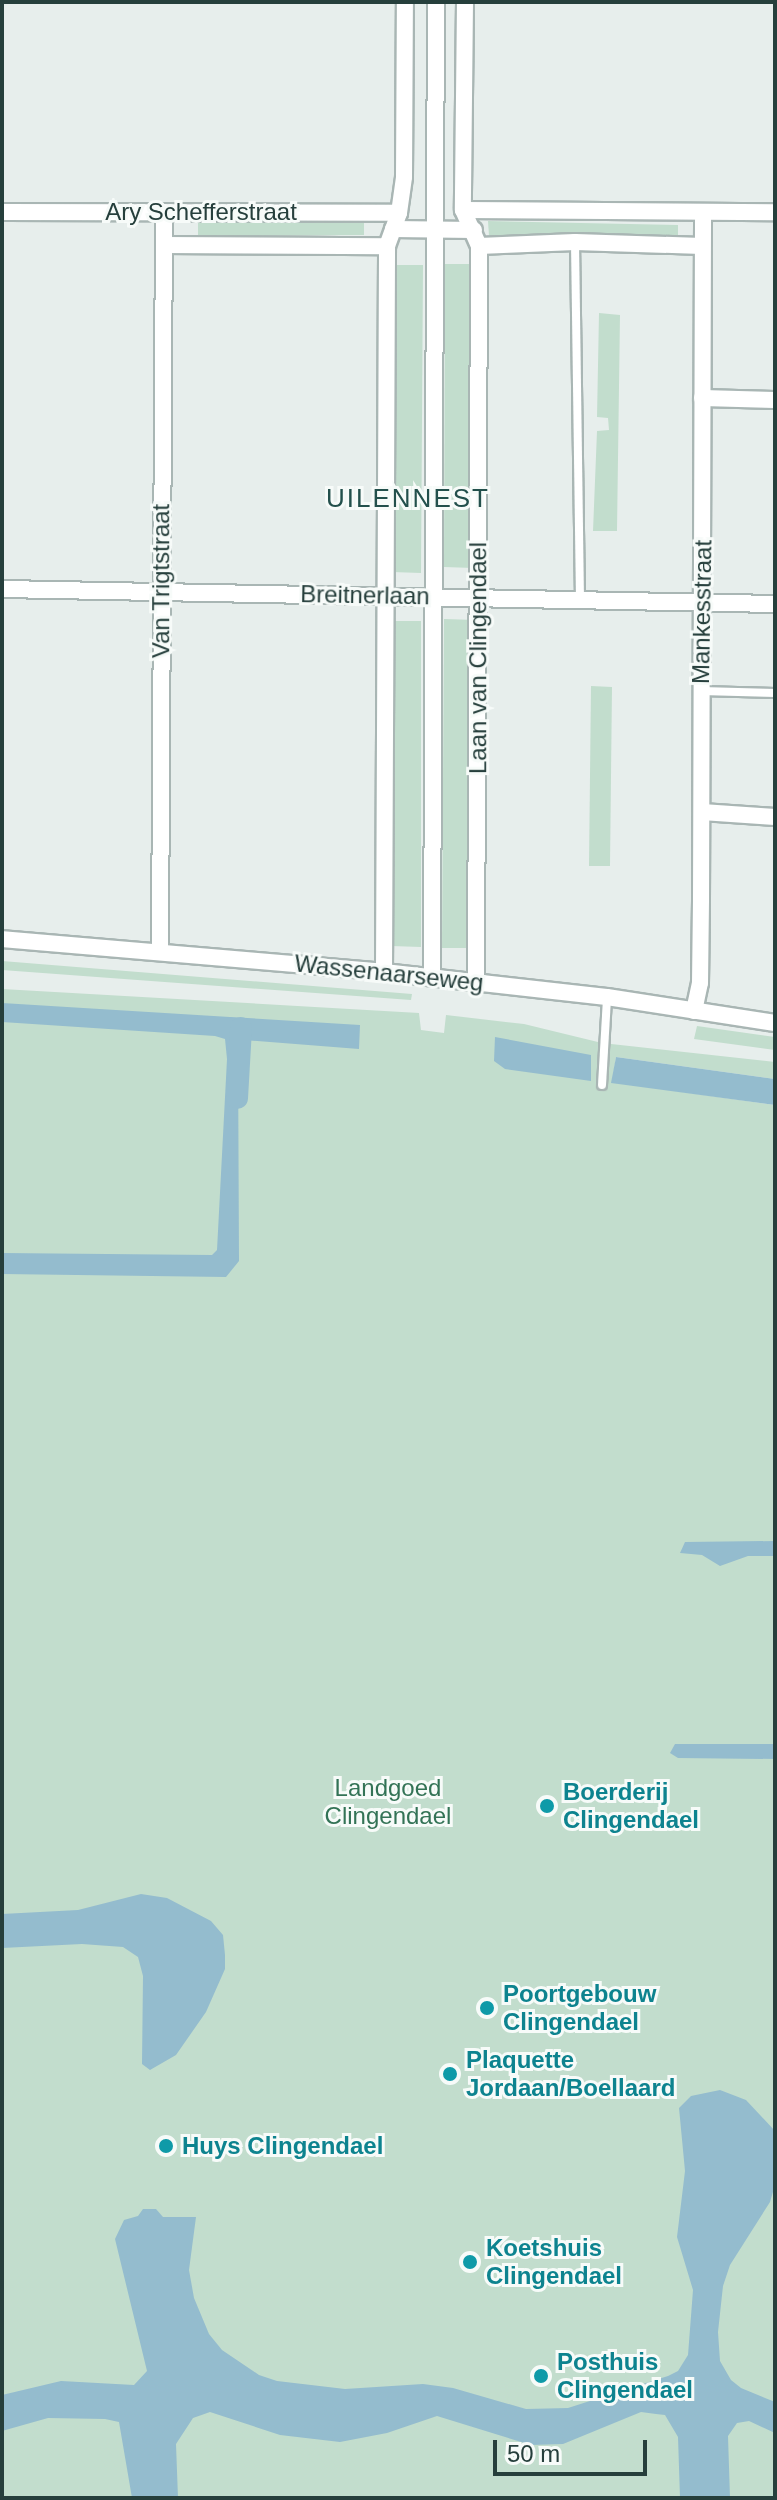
<!DOCTYPE html>
<html>
<head>
<meta charset="utf-8">
<style>
  body { margin:0 }
  #map { position:relative; width:777px; height:2500px; overflow:hidden; background:#e7eeec; font-family:Arial,sans-serif }
  div>[style] { position:absolute }
  .green>* { inset:0; background:#c2ddcd }
  .water>* { inset:0; background:#94bcce }
  .canal>* { height:22px; margin:-11px; padding:0 11px; transform-origin:11px; border-radius:11px; background:#94bcce }
  .roads { filter:drop-shadow(2px 0 #a9b6b4) drop-shadow(-2px 0 #a9b6b4) drop-shadow(0 2px #a9b6b4) drop-shadow(0 -2px #a9b6b4) }
  .service>* { height:8px; margin:-4px; padding:0 4px; transform-origin:4px; border-radius:4px; background:#fff }
  .minor>* { height:16px; margin:-8px; padding:0 8px; transform-origin:8px; border-radius:8px; background:#fff }
  .dots>* { width:22px; height:22px; translate:-50% -50%; box-sizing:border-box; border:4px solid #f7fbf9; border-radius:50% }
  span { translate:-50% -50%; white-space:nowrap; text-align:center; line-height:1.15; -webkit-text-stroke:6px #f7fbf9; paint-order:stroke }
  .street-label { font-size:24px; color:#263f3c }
  .park-label { font-size:24px; color:#337356 }
  .culture-label { font-size:24px; color:#0d838f; font-weight:700 }
  .left { translate:0 -50%; text-align:left }
  .neighbourhood-label { font-size:26px; color:#23504c; letter-spacing:2px }
  .frame { position:absolute; inset:0; border:4px solid #263f3c; pointer-events:none }
  .scale { position:absolute; left:493px; top:2440px; width:154px; height:36px; box-sizing:border-box; border:4px solid #263f3c; border-top:0; padding-left:10px; font-size:24px; line-height:28px; white-space:nowrap; color:#263f3c; -webkit-text-stroke:6px #f7fbf9; paint-order:stroke }
</style>
</head>
<body>
<div id="map">
  <div class="green">
    <i style="clip-path:polygon(198px 218px,364px 220px,364px 235px,198px 236px)"></i>
    <i style="clip-path:polygon(488px 221px,678px 225px,678px 239px,489px 236px)"></i>
    <i style="clip-path:polygon(445px 264px,474px 264px,473px 568px,444px 567px)"></i>
    <i style="clip-path:polygon(394px 265px,423px 265px,421px 573px,392px 572px)"></i>
    <i style="clip-path:polygon(599px 313px,620px 315px,617px 531px,593px 531px,597px 431px,609px 430px,608px 418px,597px 417px)"></i>
    <i style="clip-path:polygon(444px 619px,475px 620px,473px 948px,442px 948px)"></i>
    <i style="clip-path:polygon(392px 621px,421px 621px,421px 947px,391px 946px)"></i>
    <i style="clip-path:polygon(591px 686px,612px 687px,610px 866px,589px 866px)"></i>
    <i style="clip-path:polygon(2px 961px,412px 994px,411px 1000px,2px 970px)"></i>
    <i style="clip-path:polygon(2px 989px,419px 1013px,421px 1030px,444px 1033px,446px 1015px,524px 1024px,602px 1043px,775px 1062px,775px 1079px,616px 1057px,612px 1082px,775px 1105px,775px 2498px,2px 2498px)"></i>
    <i style="clip-path:polygon(697px 1026px,775px 1037px,775px 1050px,694px 1039px)"></i>
  </div>
  <div class="water">
    <i style="clip-path:polygon(2px 1003px,360px 1025px,359px 1049px,244px 1040px,238px 1045px,239px 1261px,226px 1277px,2px 1274px,2px 1253px,212px 1255px,217px 1250px,227px 1059px,225px 1039px,215px 1036px,2px 1022px)"></i>
    <i style="clip-path:polygon(495px 1037px,591px 1055px,591px 1081px,505px 1069px,494px 1061px)"></i>
    <i style="clip-path:polygon(616px 1057px,775px 1079px,775px 1105px,611px 1083px)"></i>
    <i style="clip-path:polygon(775px 1541px,775px 1556px,748px 1556px,720px 1566px,702px 1555px,680px 1553px,685px 1542px)"></i>
    <i style="clip-path:polygon(675px 1744px,775px 1744px,775px 1759px,678px 1758px,670px 1753px)"></i>
    <i style="clip-path:polygon(141px 1894px,167px 1898px,211px 1921px,223px 1935px,225px 1955px,225px 1969px,206px 2012px,176px 2055px,150px 2070px,142px 2064px,143px 1976px,138px 1957px,123px 1947px,82px 1944px,2px 1948px,2px 1914px,78px 1910px)"></i>
    <i style="clip-path:polygon(720px 2090px,746px 2100px,775px 2131px,775px 2185px,770px 2202px,730px 2265px,723px 2286px,718px 2332px,720px 2361px,731px 2380px,741px 2388px,775px 2402px,775px 2433px,749px 2421px,737px 2423px,728px 2436px,730px 2498px,680px 2498px,678px 2437px,665px 2415px,656px 2414px,641px 2412px,563px 2444px,531px 2445px,437px 2416px,387px 2433px,340px 2442px,280px 2435px,210px 2412px,193px 2418px,176px 2444px,178px 2498px,132px 2498px,119px 2422px,105px 2419px,48px 2418px,2px 2431px,2px 2395px,61px 2381px,134px 2385px,147px 2371px,115px 2239px,124px 2220px,138px 2216px,143px 2209px,156px 2209px,163px 2217px,196px 2217px,189px 2270px,194px 2298px,209px 2334px,222px 2350px,259px 2375px,277px 2381px,345px 2389px,423px 2384px,453px 2388px,526px 2409px,568px 2408px,668px 2376px,678px 2371px,688px 2355px,693px 2290px,677px 2237px,685px 2171px,679px 2108px,691px 2096px)"></i>
  </div>
  <div class="canal">
    <i style="left:237px;top:1098px;width:70px;rotate:-86.7deg"></i>
  </div>
  <div class="roads">
    <div class="service">
      <i style="left:575px;top:242px;width:357px;rotate:89.2deg"></i>
      <i style="left:701px;top:691px;width:74px;rotate:1.5deg"></i>
      <i style="left:602px;top:1085px;width:88px;rotate:-86.7deg"></i>
    </div>
    <div class="minor">
      <i style="left:465px;top:2px;width:208px;rotate:90.6deg"></i>
      <i style="left:463px;top:210px;width:39px;rotate:66deg"></i>
      <i style="left:479px;top:246px;width:736px;rotate:90.23deg"></i>
      <i style="left:463px;top:210px;width:312px;rotate:0.4deg"></i>
      <i style="left:2px;top:212px;width:397px;rotate:0.1deg"></i>
      <i style="left:393px;top:229px;width:81px;rotate:0.7deg"></i>
      <i style="left:164px;top:245px;width:223px;rotate:0.3deg"></i>
      <i style="left:479px;top:246px;width:96px;rotate:-2.4deg"></i>
      <i style="left:575px;top:242px;width:127px;rotate:1.8deg"></i>
      <i style="left:702px;top:398px;width:73px;rotate:1.6deg"></i>
      <i style="left:2px;top:589px;width:773px;rotate:1.11deg"></i>
      <i style="left:702px;top:812px;width:73px;rotate:3.9deg"></i>
      <i style="left:2px;top:939px;width:383px;rotate:4.9deg"></i>
      <i style="left:384px;top:972px;width:224px;rotate:6.4deg"></i>
      <i style="left:607px;top:997px;width:170px;rotate:8.8deg"></i>
      <i style="left:160px;top:950px;width:738px;rotate:-89.69deg"></i>
      <i style="left:384px;top:972px;width:726px;rotate:-89.76deg"></i>
      <i style="left:387px;top:246px;width:35px;rotate:-70deg"></i>
      <i style="left:399px;top:213px;width:36px;rotate:-82deg"></i>
      <i style="left:404px;top:177px;width:175px;rotate:-89.7deg"></i>
      <i style="left:432px;top:978px;width:976px;rotate:-89.77deg"></i>
      <i style="left:694px;top:1011px;width:29px;rotate:-78deg"></i>
      <i style="left:700px;top:983px;width:83px;rotate:-89.3deg"></i>
      <i style="left:701px;top:900px;width:688px;rotate:-89.83deg"></i>
    </div>
  </div>
  <div class="dots">
    <i style="left:547px;top:1806px;background:#0f9aa8"></i>
    <i style="left:487px;top:2008px;background:#0f9aa8"></i>
    <i style="left:450px;top:2074px;background:#0f9aa8"></i>
    <i style="left:166px;top:2146px;background:#0f9aa8"></i>
    <i style="left:470px;top:2262px;background:#0f9aa8"></i>
    <i style="left:541px;top:2376px;background:#0f9aa8"></i>
  </div>
  <div class="street-label">
    <span style="left:201px;top:212px">Ary Schefferstraat</span>
    <span style="left:161px;top:581px;rotate:-90deg">Van Trigtstraat</span>
    <span style="left:365px;top:595px;rotate:1deg">Breitnerlaan</span>
    <span style="left:702px;top:612px;rotate:-89deg">Mankesstraat</span>
    <span style="left:478px;top:658px;rotate:-90deg">Laan van Clingendael</span>
    <span style="left:389px;top:973px;rotate:6deg">Wassenaarseweg</span>
  </div>
  <div class="park-label">
    <span style="left:388px;top:1802px">Landgoed<br>Clingendael</span>
  </div>
  <div class="culture-label">
    <span class="left" style="left:563px;top:1806px">Boerderij<br>Clingendael</span>
    <span class="left" style="left:503px;top:2008px">Poortgebouw<br>Clingendael</span>
    <span class="left" style="left:466px;top:2074px">Plaquette<br>Jordaan/Boellaard</span>
    <span class="left" style="left:182px;top:2146px">Huys Clingendael</span>
    <span class="left" style="left:486px;top:2262px">Koetshuis<br>Clingendael</span>
    <span class="left" style="left:557px;top:2376px">Posthuis<br>Clingendael</span>
  </div>
  <div class="neighbourhood-label">
    <span style="left:408px;top:499px">UILENNEST</span>
  </div>
  <div class="frame"></div>
  <div class="scale">50 m</div>
</div>
</body>
</html>
